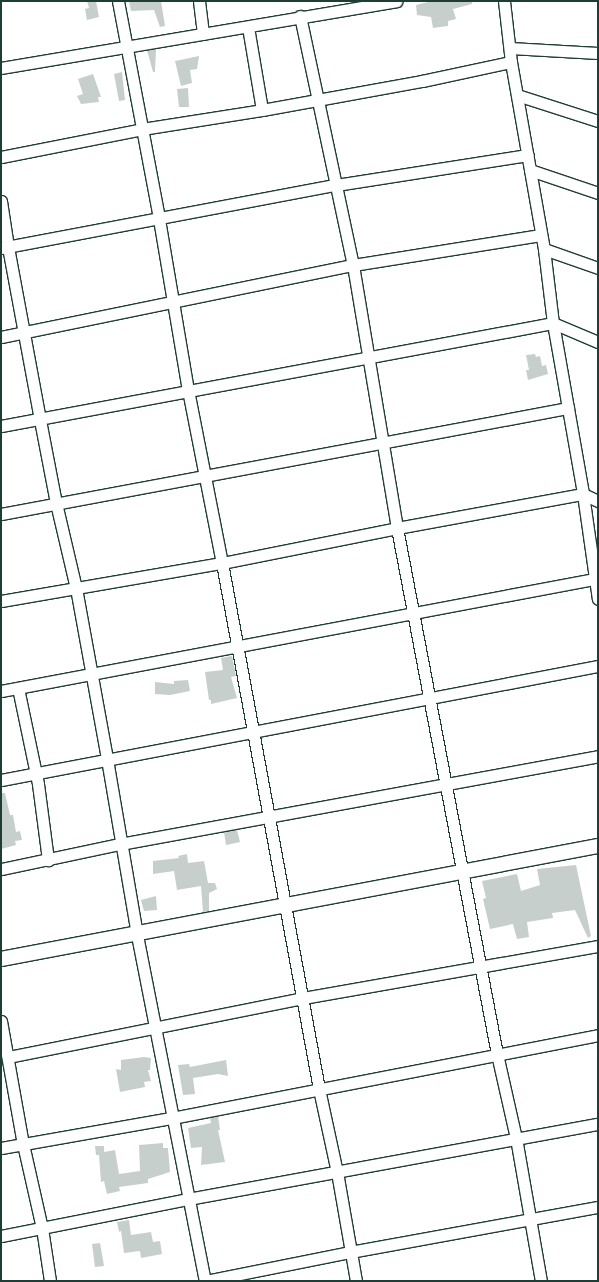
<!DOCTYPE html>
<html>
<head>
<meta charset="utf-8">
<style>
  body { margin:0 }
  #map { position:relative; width:599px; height:1282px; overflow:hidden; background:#fff; font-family:"Comic Neue",sans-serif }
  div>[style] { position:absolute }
  .building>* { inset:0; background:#c7cfcc }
  .roads { filter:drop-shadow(1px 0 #1f3d34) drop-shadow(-1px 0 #1f3d34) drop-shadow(0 1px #1f3d34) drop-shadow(0 -1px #1f3d34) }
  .minor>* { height:11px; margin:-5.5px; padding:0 5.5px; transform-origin:5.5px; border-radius:5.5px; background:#fff }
  .tertiary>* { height:14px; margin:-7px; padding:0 7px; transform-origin:7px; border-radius:7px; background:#fff }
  span { translate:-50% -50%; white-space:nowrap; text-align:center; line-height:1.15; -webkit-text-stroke:3px #fff; paint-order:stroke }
  .frame { position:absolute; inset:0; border:2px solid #1f3d34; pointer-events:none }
</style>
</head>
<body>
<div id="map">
  <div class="building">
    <i style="clip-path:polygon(87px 1px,96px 1px,99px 17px,87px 20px,85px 9px,89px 8px)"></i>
    <i style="clip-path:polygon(129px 1px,161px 1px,165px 26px,160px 27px,154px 10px,131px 11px)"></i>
    <i style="clip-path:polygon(432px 1px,472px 1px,472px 4px,453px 9px,456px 19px,448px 21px,448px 26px,433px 28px,431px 17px,417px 15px,416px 5px)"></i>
    <i style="clip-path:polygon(156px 49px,155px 72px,153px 72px,147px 50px)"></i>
    <i style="clip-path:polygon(199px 56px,197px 69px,190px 70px,192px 83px,181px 86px,175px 61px)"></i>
    <i style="clip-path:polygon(122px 72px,125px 100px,119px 101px,114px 74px)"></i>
    <i style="clip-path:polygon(93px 74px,101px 97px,98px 97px,99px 102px,81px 104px,77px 96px,83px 94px,78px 79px)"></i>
    <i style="clip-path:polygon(188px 88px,189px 107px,179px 107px,177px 89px)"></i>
    <i style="clip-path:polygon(535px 354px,536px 357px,540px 356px,542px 366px,546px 365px,548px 374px,528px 380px,526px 370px,529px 370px,526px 355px)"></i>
    <i style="clip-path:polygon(232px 656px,236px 676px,231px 677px,237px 698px,211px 704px,211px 700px,209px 700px,205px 672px,223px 670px,221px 658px)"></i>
    <i style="clip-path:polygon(188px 680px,190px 691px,170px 695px,155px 694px,155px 682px,174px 684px,174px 681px)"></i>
    <i style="clip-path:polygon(1px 793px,5px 793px,10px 815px,13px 815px,16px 832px,20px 831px,22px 840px,15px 841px,16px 845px,1px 849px)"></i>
    <i style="clip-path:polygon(237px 830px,240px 842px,226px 845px,224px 832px)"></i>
    <i style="clip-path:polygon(187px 854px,188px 863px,204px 861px,208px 883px,215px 883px,217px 889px,209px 893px,209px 911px,203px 912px,201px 886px,177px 890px,174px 871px,153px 874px,153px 861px,179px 858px,178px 856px)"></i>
    <i style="clip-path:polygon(576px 865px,591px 936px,588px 938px,575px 910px,552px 913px,553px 918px,527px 922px,529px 937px,517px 939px,513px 924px,490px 929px,483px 899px,486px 898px,482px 881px,517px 874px,521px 891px,540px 885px,537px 869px)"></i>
    <i style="clip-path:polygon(156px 896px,157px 910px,144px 911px,141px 900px)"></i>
    <i style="clip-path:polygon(144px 1057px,151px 1058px,150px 1070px,148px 1070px,151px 1081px,144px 1082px,145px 1087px,120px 1092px,116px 1069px,121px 1070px,121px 1060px)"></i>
    <i style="clip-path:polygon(226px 1060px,228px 1076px,218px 1074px,193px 1078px,195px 1094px,183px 1095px,178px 1065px,189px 1064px,190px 1067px)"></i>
    <i style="clip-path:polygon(218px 1116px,220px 1130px,218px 1130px,225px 1162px,201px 1165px,202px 1147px,191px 1148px,188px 1128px,211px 1123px,210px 1118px)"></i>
    <i style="clip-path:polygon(163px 1143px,163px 1148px,168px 1148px,170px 1172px,148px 1179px,148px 1183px,119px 1187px,120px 1191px,107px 1194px,104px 1181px,101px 1182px,99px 1155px,96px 1155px,95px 1146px,104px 1146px,104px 1152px,115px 1150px,119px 1174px,140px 1171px,139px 1145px)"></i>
    <i style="clip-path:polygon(129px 1220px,131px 1235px,151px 1232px,153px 1242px,160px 1241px,162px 1254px,141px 1258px,140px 1251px,124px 1253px,121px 1231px,119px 1232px,117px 1222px)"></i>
    <i style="clip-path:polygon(100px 1243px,104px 1266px,95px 1267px,92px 1244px)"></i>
  </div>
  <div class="roads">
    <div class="minor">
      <i style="left:118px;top:1px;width:222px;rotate:79.3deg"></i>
      <i style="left:159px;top:219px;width:173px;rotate:80.4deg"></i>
      <i style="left:188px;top:390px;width:176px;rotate:78.9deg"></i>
      <i style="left:222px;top:563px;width:535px;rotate:79.55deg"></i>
      <i style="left:319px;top:1089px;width:85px;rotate:77.8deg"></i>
      <i style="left:337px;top:1172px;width:111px;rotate:80.1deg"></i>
      <i style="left:199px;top:1px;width:33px;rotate:83deg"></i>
      <i style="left:504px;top:1px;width:61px;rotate:83.5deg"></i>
      <i style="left:511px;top:62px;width:190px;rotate:80deg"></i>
      <i style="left:544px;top:249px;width:75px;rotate:83.1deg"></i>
      <i style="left:553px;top:323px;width:174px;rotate:80deg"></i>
      <i style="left:583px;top:494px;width:106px;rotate:81.9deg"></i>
      <i style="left:300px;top:16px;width:255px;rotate:78deg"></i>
      <i style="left:353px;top:265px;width:267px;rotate:80.5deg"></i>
      <i style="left:397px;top:528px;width:535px;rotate:79.24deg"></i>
      <i style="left:497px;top:1054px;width:86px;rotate:77.3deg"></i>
      <i style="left:516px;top:1138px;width:145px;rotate:80.1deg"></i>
      <i style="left:248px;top:27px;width:84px;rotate:80.4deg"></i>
      <i style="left:510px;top:48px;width:88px;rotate:3.3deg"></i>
      <i style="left:1px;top:68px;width:401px;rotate:-9.6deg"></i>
      <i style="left:517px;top:95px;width:85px;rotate:17.8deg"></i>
      <i style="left:1px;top:157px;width:144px;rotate:-11.2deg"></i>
      <i style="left:142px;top:129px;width:121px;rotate:-9deg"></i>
      <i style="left:262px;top:110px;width:163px;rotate:-10.3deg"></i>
      <i style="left:422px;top:81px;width:91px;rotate:-12.1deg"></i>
      <i style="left:530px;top:170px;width:72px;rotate:18.7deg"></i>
      <i style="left:1px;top:201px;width:47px;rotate:81.3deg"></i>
      <i style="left:8px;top:247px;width:176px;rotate:79.5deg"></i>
      <i style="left:40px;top:420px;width:85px;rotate:79.1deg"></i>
      <i style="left:56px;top:503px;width:87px;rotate:76.8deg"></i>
      <i style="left:76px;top:588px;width:174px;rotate:79.7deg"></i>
      <i style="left:107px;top:759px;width:179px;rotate:80.3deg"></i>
      <i style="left:137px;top:935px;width:353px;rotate:78.9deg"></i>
      <i style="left:205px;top:1281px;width:148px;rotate:-11.3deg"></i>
      <i style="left:350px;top:1252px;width:252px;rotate:-10.3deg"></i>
      <i style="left:1px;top:248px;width:341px;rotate:-10.7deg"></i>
      <i style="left:336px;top:185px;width:194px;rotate:-8.9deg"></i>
      <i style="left:544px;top:249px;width:57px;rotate:19.4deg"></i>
      <i style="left:1px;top:337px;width:359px;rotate:-11.6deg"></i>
      <i style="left:353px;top:265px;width:190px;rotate:-9.1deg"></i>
      <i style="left:1px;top:426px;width:562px;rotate:-10.57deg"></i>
      <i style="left:553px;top:323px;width:49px;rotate:22.9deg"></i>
      <i style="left:1px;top:514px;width:577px;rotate:-10.59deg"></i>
      <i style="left:1px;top:601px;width:224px;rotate:-9.8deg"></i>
      <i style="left:222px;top:563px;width:178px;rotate:-11.3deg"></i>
      <i style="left:397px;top:528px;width:189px;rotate:-10.4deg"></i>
      <i style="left:583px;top:494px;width:17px;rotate:25deg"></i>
      <i style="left:18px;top:688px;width:98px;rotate:78.2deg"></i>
      <i style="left:38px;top:784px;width:77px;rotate:82.5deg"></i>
      <i style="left:1px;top:691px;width:603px;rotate:-10.7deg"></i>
      <i style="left:594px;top:579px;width:4px;rotate:27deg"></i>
      <i style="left:1px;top:780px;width:608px;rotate:-10.81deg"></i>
      <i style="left:1px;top:869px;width:122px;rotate:-11.9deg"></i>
      <i style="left:120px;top:844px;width:486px;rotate:-10.4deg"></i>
      <i style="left:1px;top:1021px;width:125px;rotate:79.9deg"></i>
      <i style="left:23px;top:1144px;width:86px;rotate:77.3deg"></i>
      <i style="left:42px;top:1228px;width:54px;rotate:81.4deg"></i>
      <i style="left:8px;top:1057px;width:301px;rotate:-11.3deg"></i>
      <i style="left:303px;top:998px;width:300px;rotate:-10deg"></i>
      <i style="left:1px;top:1148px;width:174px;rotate:-10deg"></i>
      <i style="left:172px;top:1118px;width:434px;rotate:-11deg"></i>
      <i style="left:1px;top:1236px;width:191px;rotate:-11.2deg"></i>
      <i style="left:188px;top:1199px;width:417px;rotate:-10.4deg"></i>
    </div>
    <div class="tertiary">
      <i style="left:1px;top:959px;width:608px;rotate:-10.72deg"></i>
    </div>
  </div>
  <div class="frame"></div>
</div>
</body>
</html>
